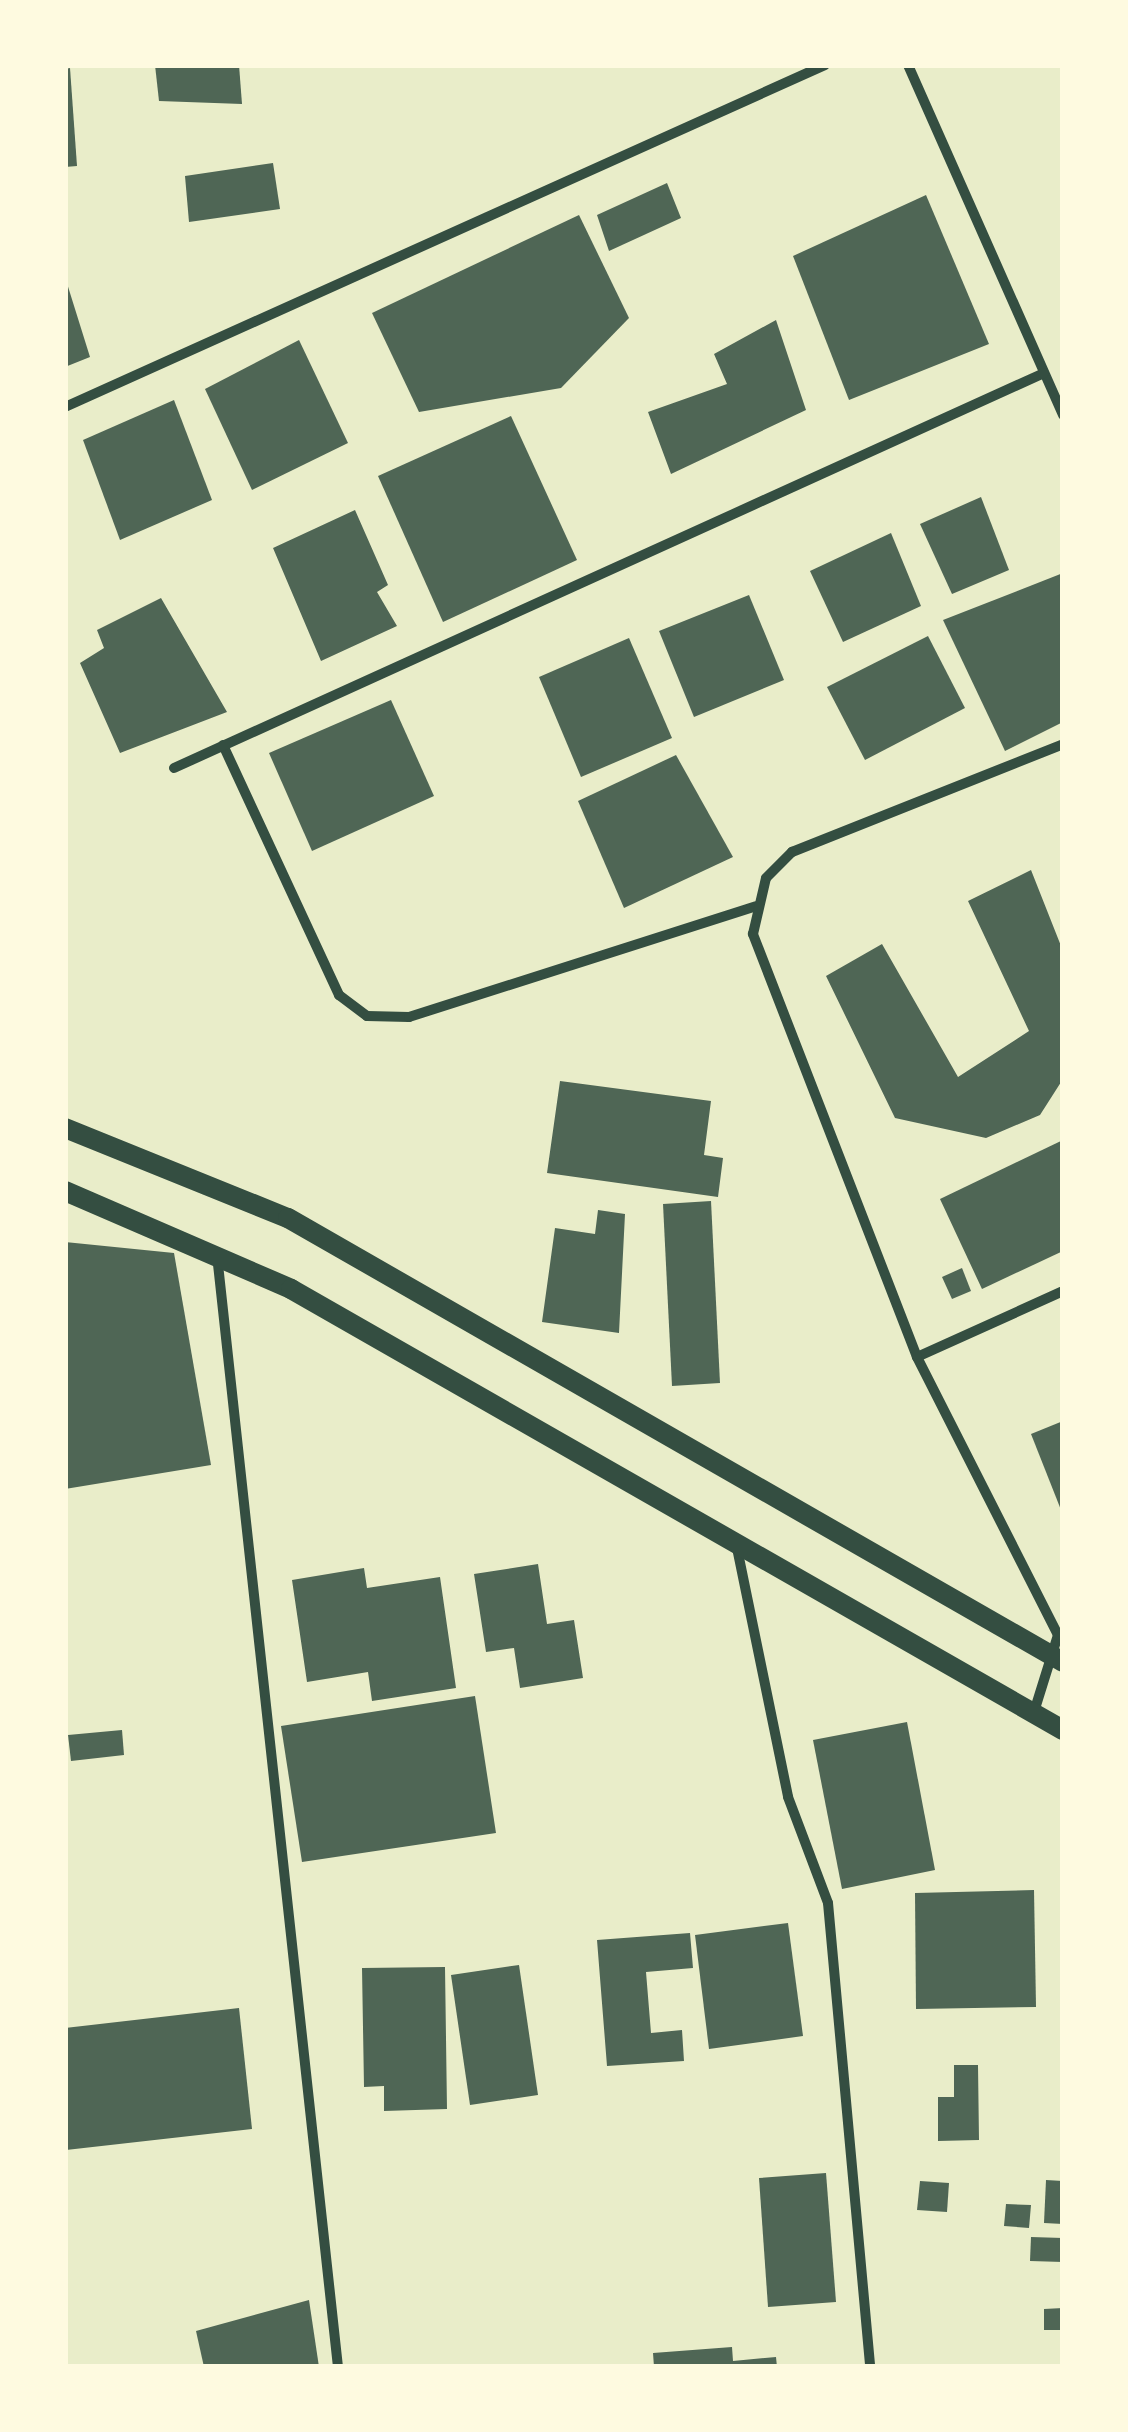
<!DOCTYPE html>
<html>
<head>
<meta charset="utf-8">
<style>
  body { margin:0 }
  #map { position:relative; width:1128px; height:2432px; overflow:hidden; background:#e9edc9; font-family:Barlow,sans-serif }
  div>[style] { position:absolute }
  .building>* { inset:0; background:#4f6655 }
  .minor>* { height:10px; margin:-5px; padding:0 5px; transform-origin:5px; border-radius:5px; background:#344e41 }
  .secondary>* { height:20px; margin:-10px; padding:0 10px; transform-origin:10px; border-radius:10px; background:#344e41 }
  span { translate:-50% -50%; white-space:nowrap; text-align:center; line-height:1.15; -webkit-text-stroke:8px #fefae0; paint-order:stroke }
  .frame { position:absolute; inset:0; border:68px solid #fefae0; pointer-events:none }
</style>
</head>
<body>
<div id="map">
  <div class="building">
    <i style="clip-path:polygon(155px 65px,239px 65px,242px 104px,159px 101px)"></i>
    <i style="clip-path:polygon(70px 68px,77px 166px,65px 167px,65px 69px)"></i>
    <i style="clip-path:polygon(273px 163px,280px 209px,189px 222px,185px 176px)"></i>
    <i style="clip-path:polygon(667px 183px,681px 218px,609px 251px,597px 215px)"></i>
    <i style="clip-path:polygon(926px 195px,989px 344px,849px 400px,793px 256px)"></i>
    <i style="clip-path:polygon(579px 215px,629px 318px,561px 388px,419px 412px,372px 313px)"></i>
    <i style="clip-path:polygon(65px 277px,90px 357px,65px 367px)"></i>
    <i style="clip-path:polygon(776px 320px,806px 410px,671px 474px,648px 412px,727px 384px,714px 354px)"></i>
    <i style="clip-path:polygon(299px 340px,348px 443px,252px 490px,205px 389px)"></i>
    <i style="clip-path:polygon(174px 400px,212px 500px,120px 540px,83px 440px)"></i>
    <i style="clip-path:polygon(511px 416px,577px 560px,443px 622px,378px 476px)"></i>
    <i style="clip-path:polygon(981px 497px,1009px 570px,952px 594px,920px 524px)"></i>
    <i style="clip-path:polygon(355px 510px,388px 585px,377px 592px,397px 626px,321px 661px,273px 548px)"></i>
    <i style="clip-path:polygon(891px 533px,921px 606px,843px 642px,810px 571px)"></i>
    <i style="clip-path:polygon(1063px 573px,1063px 722px,1005px 751px,943px 620px)"></i>
    <i style="clip-path:polygon(749px 595px,784px 680px,694px 717px,659px 631px)"></i>
    <i style="clip-path:polygon(161px 598px,227px 712px,120px 753px,80px 663px,104px 648px,97px 630px)"></i>
    <i style="clip-path:polygon(928px 636px,965px 708px,865px 760px,827px 687px)"></i>
    <i style="clip-path:polygon(629px 638px,672px 738px,581px 777px,539px 677px)"></i>
    <i style="clip-path:polygon(391px 700px,434px 796px,312px 851px,269px 753px)"></i>
    <i style="clip-path:polygon(676px 755px,733px 857px,624px 908px,578px 801px)"></i>
    <i style="clip-path:polygon(1031px 870px,1063px 951px,1063px 1079px,1040px 1115px,986px 1138px,895px 1118px,826px 976px,882px 944px,958px 1077px,1029px 1031px,968px 901px)"></i>
    <i style="clip-path:polygon(560px 1081px,711px 1101px,704px 1155px,723px 1158px,718px 1197px,547px 1173px)"></i>
    <i style="clip-path:polygon(1063px 1140px,1063px 1251px,982px 1289px,940px 1199px)"></i>
    <i style="clip-path:polygon(711px 1201px,720px 1383px,672px 1386px,663px 1204px)"></i>
    <i style="clip-path:polygon(598px 1210px,625px 1214px,619px 1333px,542px 1322px,555px 1228px,595px 1234px)"></i>
    <i style="clip-path:polygon(65px 1242px,174px 1253px,211px 1465px,65px 1489px)"></i>
    <i style="clip-path:polygon(962px 1268px,971px 1291px,952px 1299px,942px 1277px)"></i>
    <i style="clip-path:polygon(1063px 1421px,1063px 1515px,1031px 1434px)"></i>
    <i style="clip-path:polygon(538px 1564px,547px 1624px,574px 1620px,583px 1678px,520px 1688px,514px 1648px,486px 1652px,474px 1574px)"></i>
    <i style="clip-path:polygon(364px 1568px,367px 1588px,440px 1577px,456px 1688px,372px 1701px,368px 1672px,307px 1682px,292px 1580px)"></i>
    <i style="clip-path:polygon(475px 1696px,496px 1833px,302px 1862px,281px 1726px)"></i>
    <i style="clip-path:polygon(907px 1722px,935px 1870px,842px 1889px,813px 1740px)"></i>
    <i style="clip-path:polygon(122px 1730px,124px 1755px,71px 1761px,68px 1735px)"></i>
    <i style="clip-path:polygon(1034px 1890px,1036px 2007px,916px 2009px,915px 1893px)"></i>
    <i style="clip-path:polygon(788px 1923px,803px 2036px,709px 2049px,695px 1935px)"></i>
    <i style="clip-path:polygon(690px 1933px,693px 1968px,646px 1972px,651px 2033px,682px 2030px,684px 2061px,607px 2066px,597px 1940px)"></i>
    <i style="clip-path:polygon(519px 1965px,538px 2095px,470px 2105px,451px 1975px)"></i>
    <i style="clip-path:polygon(445px 1967px,447px 2109px,384px 2111px,384px 2086px,364px 2087px,362px 1968px)"></i>
    <i style="clip-path:polygon(239px 2008px,252px 2129px,66px 2150px,65px 2028px)"></i>
    <i style="clip-path:polygon(954px 2065px,978px 2065px,979px 2140px,938px 2141px,938px 2097px,954px 2097px)"></i>
    <i style="clip-path:polygon(826px 2173px,836px 2302px,768px 2307px,759px 2178px)"></i>
    <i style="clip-path:polygon(1046px 2180px,1063px 2181px,1063px 2224px,1044px 2223px)"></i>
    <i style="clip-path:polygon(920px 2181px,949px 2183px,947px 2212px,917px 2210px)"></i>
    <i style="clip-path:polygon(1006px 2204px,1031px 2205px,1029px 2228px,1004px 2226px)"></i>
    <i style="clip-path:polygon(1031px 2237px,1063px 2238px,1063px 2262px,1030px 2261px)"></i>
    <i style="clip-path:polygon(309px 2300px,319px 2367px,204px 2367px,196px 2331px)"></i>
    <i style="clip-path:polygon(1063px 2308px,1063px 2330px,1044px 2330px,1044px 2309px)"></i>
    <i style="clip-path:polygon(732px 2347px,733px 2361px,776px 2357px,777px 2367px,654px 2367px,653px 2353px)"></i>
  </div>
  <div class="minor">
    <i style="left:908px;top:65px;width:383px;rotate:66.1deg"></i>
    <i style="left:65px;top:407px;width:833px;rotate:-24.23deg"></i>
    <i style="left:223px;top:745px;width:276px;rotate:65.1deg"></i>
    <i style="left:339px;top:995px;width:35px;rotate:37deg"></i>
    <i style="left:367px;top:1016px;width:42px;rotate:1.4deg"></i>
    <i style="left:409px;top:1017px;width:364px;rotate:-17.7deg"></i>
    <i style="left:174px;top:768px;width:955px;rotate:-24.42deg"></i>
    <i style="left:217px;top:1255px;width:1119px;rotate:83.79deg"></i>
    <i style="left:917px;top:1357px;width:160px;rotate:-24.3deg"></i>
    <i style="left:736px;top:1543px;width:259px;rotate:78.4deg"></i>
    <i style="left:788px;top:1797px;width:113px;rotate:69.3deg"></i>
    <i style="left:828px;top:1903px;width:466px;rotate:84.8deg"></i>
    <i style="left:1034px;top:1712px;width:81px;rotate:-72.7deg"></i>
    <i style="left:1058px;top:1635px;width:312px;rotate:-116.9deg"></i>
    <i style="left:917px;top:1357px;width:454px;rotate:-111.2deg"></i>
    <i style="left:753px;top:934px;width:57px;rotate:-76.9deg"></i>
    <i style="left:766px;top:878px;width:37px;rotate:-45deg"></i>
    <i style="left:792px;top:852px;width:292px;rotate:-21.7deg"></i>
  </div>
  <div class="secondary">
    <i style="left:65px;top:1128px;width:240px;rotate:22deg"></i>
    <i style="left:288px;top:1218px;width:893px;rotate:29.81deg"></i>
    <i style="left:65px;top:1191px;width:246px;rotate:23.4deg"></i>
    <i style="left:291px;top:1289px;width:889px;rotate:29.74deg"></i>
  </div>
  <div class="frame"></div>
</div>
</body>
</html>
